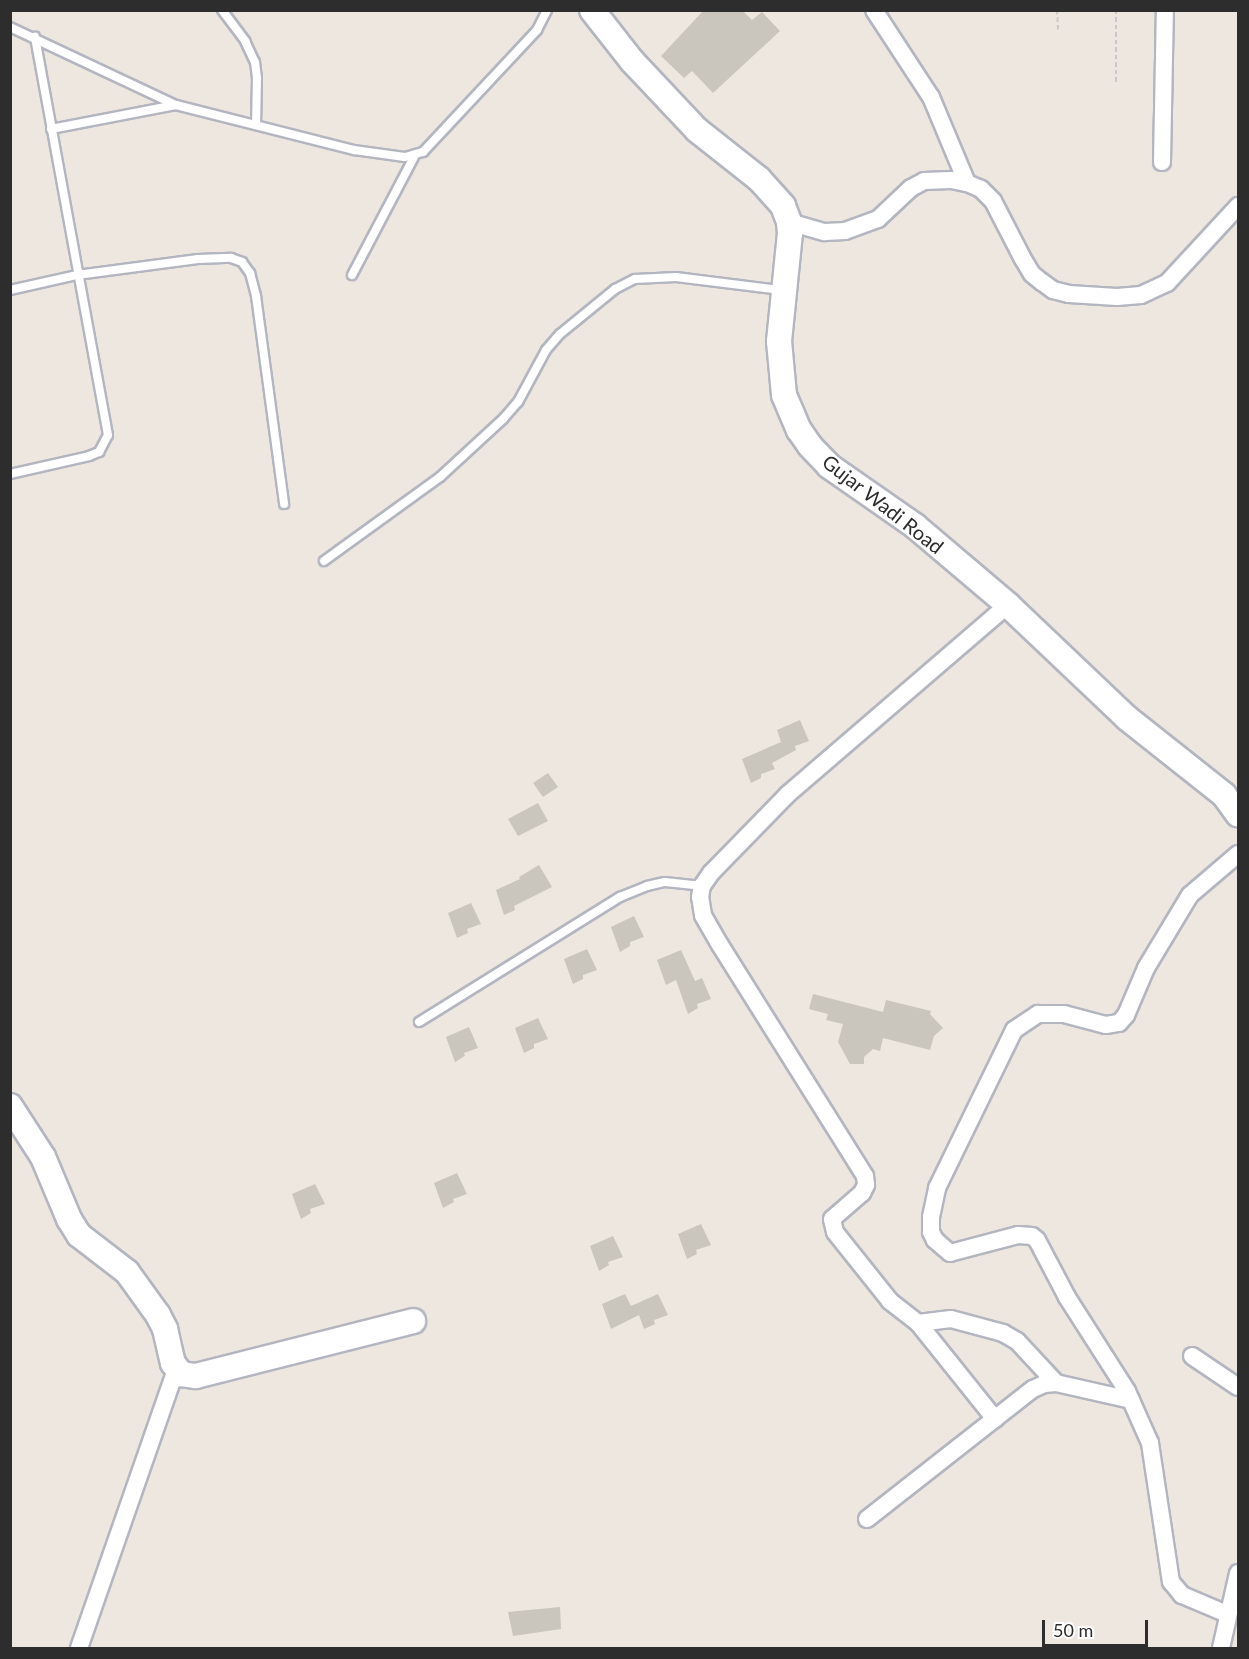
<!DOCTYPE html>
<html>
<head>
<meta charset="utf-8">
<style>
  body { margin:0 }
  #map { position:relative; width:1249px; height:1659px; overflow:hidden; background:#eee7df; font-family:Lato,sans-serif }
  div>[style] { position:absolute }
  .building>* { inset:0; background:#cac5bd }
  .path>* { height:2px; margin-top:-1px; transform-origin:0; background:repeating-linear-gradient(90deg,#c8c8c8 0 4.5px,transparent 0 7.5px) }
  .roads { filter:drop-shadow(2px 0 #b3b6c0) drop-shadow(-2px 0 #b3b6c0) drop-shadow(0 2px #b3b6c0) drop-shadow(0 -2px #b3b6c0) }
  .lane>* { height:8px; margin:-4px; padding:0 4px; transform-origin:4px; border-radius:4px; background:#fff }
  .street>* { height:16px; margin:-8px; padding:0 8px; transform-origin:8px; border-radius:8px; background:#fff }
  .secondary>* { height:24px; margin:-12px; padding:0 12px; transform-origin:12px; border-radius:12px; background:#fff }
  span { translate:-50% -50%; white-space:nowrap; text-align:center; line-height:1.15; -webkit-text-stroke:4.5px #fff; paint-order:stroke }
  .street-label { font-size:20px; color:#2d2d2d }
  .frame { position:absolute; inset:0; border:12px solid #2d2d2d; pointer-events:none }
  .scale { position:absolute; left:1042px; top:1620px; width:106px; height:27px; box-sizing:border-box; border:3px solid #2d2d2d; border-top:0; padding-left:8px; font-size:18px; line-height:21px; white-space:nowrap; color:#2d2d2d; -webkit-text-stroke:4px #fff; paint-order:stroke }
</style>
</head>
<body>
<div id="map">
  <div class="building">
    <i style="clip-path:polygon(704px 10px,742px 10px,752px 20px,762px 12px,780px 31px,713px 93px,692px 71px,684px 78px,661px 56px)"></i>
    <i style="clip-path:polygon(800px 720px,809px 741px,795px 746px,796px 750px,772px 763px,775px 769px,761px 774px,761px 778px,751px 783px,742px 759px,781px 742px,777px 730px)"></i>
    <i style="clip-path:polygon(548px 773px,558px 787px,543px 797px,533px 783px)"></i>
    <i style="clip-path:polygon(538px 803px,548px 821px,518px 836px,508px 819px)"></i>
    <i style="clip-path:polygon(539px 865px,552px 887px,514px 906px,515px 910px,504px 915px,496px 890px,520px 879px,519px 877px)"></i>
    <i style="clip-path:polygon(471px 903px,481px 924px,467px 929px,468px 933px,457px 938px,448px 913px)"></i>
    <i style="clip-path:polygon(634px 916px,644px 937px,630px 942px,630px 946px,620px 952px,611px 927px)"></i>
    <i style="clip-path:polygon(587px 949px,597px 970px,583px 975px,583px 979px,573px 984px,564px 959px)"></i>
    <i style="clip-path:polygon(681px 950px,695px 981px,702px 978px,711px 999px,697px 1004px,698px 1008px,688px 1014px,676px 980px,666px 985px,657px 960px)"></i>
    <i style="clip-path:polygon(813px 994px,883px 1012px,886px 1000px,931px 1011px,930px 1014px,943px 1028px,934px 1036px,930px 1050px,883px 1038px,880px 1051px,873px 1049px,864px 1057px,864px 1064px,850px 1064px,838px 1042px,843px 1024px,826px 1020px,828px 1014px,809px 1009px)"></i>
    <i style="clip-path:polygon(538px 1018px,548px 1039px,534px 1044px,534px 1048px,524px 1053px,515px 1028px)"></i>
    <i style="clip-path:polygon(469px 1027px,478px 1048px,464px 1053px,465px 1056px,455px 1062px,446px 1037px)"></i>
    <i style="clip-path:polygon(457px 1173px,467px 1194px,453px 1199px,454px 1202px,443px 1208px,434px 1183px)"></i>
    <i style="clip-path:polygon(315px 1184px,325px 1204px,310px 1209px,311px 1213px,301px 1219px,292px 1194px)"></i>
    <i style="clip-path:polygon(701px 1224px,711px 1245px,696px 1250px,697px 1254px,687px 1259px,678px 1234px)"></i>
    <i style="clip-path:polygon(613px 1236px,623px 1257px,608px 1262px,609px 1265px,599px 1271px,590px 1246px)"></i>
    <i style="clip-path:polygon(625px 1294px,631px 1306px,658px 1294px,668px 1315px,654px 1320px,655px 1324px,644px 1329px,639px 1315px,611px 1329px,602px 1304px)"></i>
    <i style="clip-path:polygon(560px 1607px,561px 1629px,513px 1636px,508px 1612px)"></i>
  </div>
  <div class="path">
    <i style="left:1057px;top:10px;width:20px;rotate:87deg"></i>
    <i style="left:1116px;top:10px;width:73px;rotate:90deg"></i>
  </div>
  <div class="roads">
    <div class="lane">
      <i style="left:222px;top:10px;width:39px;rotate:53deg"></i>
      <i style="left:245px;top:41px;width:23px;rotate:65deg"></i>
      <i style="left:255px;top:62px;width:16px;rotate:83deg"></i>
      <i style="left:257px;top:78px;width:47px;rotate:91.2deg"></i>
      <i style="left:10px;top:27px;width:183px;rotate:25.2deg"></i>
      <i style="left:176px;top:105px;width:184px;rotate:14.2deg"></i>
      <i style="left:354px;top:150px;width:51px;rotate:7.8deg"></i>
      <i style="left:405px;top:157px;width:19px;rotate:-16deg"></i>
      <i style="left:423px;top:152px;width:167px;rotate:-46.9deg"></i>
      <i style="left:537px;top:30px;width:22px;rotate:-63deg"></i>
      <i style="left:51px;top:129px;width:127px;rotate:-10.9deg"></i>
      <i style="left:352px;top:275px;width:136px;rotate:-62.3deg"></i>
      <i style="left:10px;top:290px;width:69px;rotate:-12.6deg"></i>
      <i style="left:77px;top:275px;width:122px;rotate:-7.5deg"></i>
      <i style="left:198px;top:259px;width:33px;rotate:-2deg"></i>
      <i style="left:231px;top:258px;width:12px;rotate:20deg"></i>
      <i style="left:242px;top:262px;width:14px;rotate:54deg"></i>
      <i style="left:250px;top:273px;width:24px;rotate:75deg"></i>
      <i style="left:256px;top:296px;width:210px;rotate:82.3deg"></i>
      <i style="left:10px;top:474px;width:81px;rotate:-12.8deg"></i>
      <i style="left:89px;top:456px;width:11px;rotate:-22deg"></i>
      <i style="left:99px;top:452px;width:19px;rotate:-62deg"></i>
      <i style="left:108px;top:435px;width:405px;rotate:-100.4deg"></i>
      <i style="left:324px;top:561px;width:143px;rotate:-35.9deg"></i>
      <i style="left:440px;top:477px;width:86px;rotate:-42.6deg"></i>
      <i style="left:503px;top:419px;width:23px;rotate:-49deg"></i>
      <i style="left:518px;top:402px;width:59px;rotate:-61.7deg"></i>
      <i style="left:546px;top:350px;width:21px;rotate:-49deg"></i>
      <i style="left:560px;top:334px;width:71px;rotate:-39.3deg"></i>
      <i style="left:615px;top:289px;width:22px;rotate:-27deg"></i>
      <i style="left:635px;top:279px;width:41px;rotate:-2.8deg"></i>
      <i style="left:676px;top:277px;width:106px;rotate:7.1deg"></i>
      <i style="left:419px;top:1022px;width:237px;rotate:-31.9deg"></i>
      <i style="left:620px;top:897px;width:29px;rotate:-22deg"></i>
      <i style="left:647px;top:886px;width:18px;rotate:-13deg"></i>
      <i style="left:665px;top:882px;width:37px;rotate:6deg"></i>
    </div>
    <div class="street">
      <i style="left:874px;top:10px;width:104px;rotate:56.8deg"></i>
      <i style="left:931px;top:97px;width:93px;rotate:67.3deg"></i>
      <i style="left:1162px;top:162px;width:152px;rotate:-88.9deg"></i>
      <i style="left:789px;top:222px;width:37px;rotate:16deg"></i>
      <i style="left:825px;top:232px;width:20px;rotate:-3deg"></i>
      <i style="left:845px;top:231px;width:35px;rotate:-20deg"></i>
      <i style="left:878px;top:219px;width:45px;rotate:-43.2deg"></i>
      <i style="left:911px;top:188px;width:15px;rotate:-28deg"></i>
      <i style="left:924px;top:181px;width:27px;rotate:-2deg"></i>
      <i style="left:951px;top:180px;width:16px;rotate:11deg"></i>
      <i style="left:967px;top:183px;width:15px;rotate:23deg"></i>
      <i style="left:981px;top:189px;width:17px;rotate:45deg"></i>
      <i style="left:993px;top:201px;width:65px;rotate:62.7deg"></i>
      <i style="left:1023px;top:259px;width:17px;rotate:59deg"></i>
      <i style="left:1032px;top:274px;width:13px;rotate:39deg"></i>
      <i style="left:1042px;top:282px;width:14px;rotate:36deg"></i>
      <i style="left:1053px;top:290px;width:16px;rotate:14deg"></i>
      <i style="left:1069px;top:294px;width:48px;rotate:3.6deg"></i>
      <i style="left:1117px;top:297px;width:24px;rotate:-5deg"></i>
      <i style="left:1141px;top:295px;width:29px;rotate:-25deg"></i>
      <i style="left:1167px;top:283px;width:105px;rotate:-47.3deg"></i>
      <i style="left:918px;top:1323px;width:33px;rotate:-7deg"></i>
      <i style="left:951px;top:1319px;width:54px;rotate:15.1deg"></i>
      <i style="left:1003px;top:1333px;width:16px;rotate:30deg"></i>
      <i style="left:1017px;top:1341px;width:57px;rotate:47.1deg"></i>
      <i style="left:1192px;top:1356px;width:55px;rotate:34deg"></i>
      <i style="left:995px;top:1419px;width:123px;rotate:-128.7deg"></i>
      <i style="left:918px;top:1323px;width:36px;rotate:-142deg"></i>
      <i style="left:890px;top:1301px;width:88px;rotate:-128.6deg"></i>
      <i style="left:835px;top:1232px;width:13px;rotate:-103deg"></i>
      <i style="left:832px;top:1219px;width:40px;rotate:-41deg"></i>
      <i style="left:862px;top:1193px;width:9px;rotate:-63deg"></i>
      <i style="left:866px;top:1185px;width:9px;rotate:-96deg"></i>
      <i style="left:865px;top:1176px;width:273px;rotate:-122.1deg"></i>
      <i style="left:720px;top:945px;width:34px;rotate:-120deg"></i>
      <i style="left:703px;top:915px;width:18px;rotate:-99deg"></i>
      <i style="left:700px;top:897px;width:11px;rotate:-80deg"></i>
      <i style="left:702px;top:886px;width:16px;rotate:-55deg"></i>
      <i style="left:711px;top:873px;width:110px;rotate:-45.7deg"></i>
      <i style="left:788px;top:794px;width:290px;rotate:-40.7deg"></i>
      <i style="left:867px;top:1519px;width:211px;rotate:-38.1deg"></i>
      <i style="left:1033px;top:1389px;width:12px;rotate:-24deg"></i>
      <i style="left:1044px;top:1384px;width:12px;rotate:-5deg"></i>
      <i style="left:1056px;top:1383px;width:77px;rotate:12.8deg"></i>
      <i style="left:1227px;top:1614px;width:49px;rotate:-157.1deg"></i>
      <i style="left:1182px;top:1595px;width:17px;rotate:-130deg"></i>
      <i style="left:1171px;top:1582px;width:141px;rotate:-98.6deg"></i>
      <i style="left:1150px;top:1443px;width:57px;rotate:-113.9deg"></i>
      <i style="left:1127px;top:1391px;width:112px;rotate:-122.6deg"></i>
      <i style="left:1067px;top:1297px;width:64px;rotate:-117.8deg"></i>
      <i style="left:1037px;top:1240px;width:6px;rotate:-141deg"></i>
      <i style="left:1032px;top:1236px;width:14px;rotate:-176deg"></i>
      <i style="left:1018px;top:1235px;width:70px;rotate:165.2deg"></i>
      <i style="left:950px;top:1253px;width:20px;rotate:-139deg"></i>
      <i style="left:935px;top:1240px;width:9px;rotate:-117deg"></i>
      <i style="left:931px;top:1232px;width:15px;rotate:-90deg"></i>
      <i style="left:931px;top:1217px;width:30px;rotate:-78deg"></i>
      <i style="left:937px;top:1188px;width:176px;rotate:-64deg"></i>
      <i style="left:1014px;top:1030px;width:29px;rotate:-34deg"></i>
      <i style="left:1038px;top:1014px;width:26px"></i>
      <i style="left:1064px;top:1014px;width:43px;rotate:14.7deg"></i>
      <i style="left:1106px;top:1025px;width:13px;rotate:-9deg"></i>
      <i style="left:1119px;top:1023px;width:11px;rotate:-49deg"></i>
      <i style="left:1126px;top:1015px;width:51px;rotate:-66.9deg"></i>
      <i style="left:1146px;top:968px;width:85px;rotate:-58.9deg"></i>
      <i style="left:1190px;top:895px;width:63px;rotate:-40.5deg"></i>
      <i style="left:79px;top:1648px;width:295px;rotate:-70.8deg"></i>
      <i style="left:1221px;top:1648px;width:77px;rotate:-77.2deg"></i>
    </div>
    <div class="secondary">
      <i style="left:592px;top:10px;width:65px;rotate:51.9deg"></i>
      <i style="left:632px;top:61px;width:95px;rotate:46.7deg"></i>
      <i style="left:697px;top:130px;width:79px;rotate:38.3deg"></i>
      <i style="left:759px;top:179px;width:36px;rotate:48deg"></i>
      <i style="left:783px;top:206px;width:17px;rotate:69deg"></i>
      <i style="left:789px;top:222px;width:11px;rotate:85deg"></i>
      <i style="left:790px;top:233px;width:109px;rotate:95.8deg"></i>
      <i style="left:779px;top:341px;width:54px;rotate:84.7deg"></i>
      <i style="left:784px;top:395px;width:38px;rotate:67deg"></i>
      <i style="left:799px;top:430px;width:19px;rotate:55deg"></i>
      <i style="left:810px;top:446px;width:28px;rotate:46deg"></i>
      <i style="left:829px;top:466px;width:105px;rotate:34.9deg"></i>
      <i style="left:915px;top:526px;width:122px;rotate:40.3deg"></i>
      <i style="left:1008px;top:605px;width:164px;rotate:43.5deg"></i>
      <i style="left:1127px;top:718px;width:124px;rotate:38.4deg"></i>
      <i style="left:1224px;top:795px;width:24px;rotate:54deg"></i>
      <i style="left:10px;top:1106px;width:61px;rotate:57.1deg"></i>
      <i style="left:43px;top:1157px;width:67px;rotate:67.2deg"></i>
      <i style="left:69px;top:1219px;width:19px;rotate:58deg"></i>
      <i style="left:79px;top:1235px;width:61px;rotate:37.6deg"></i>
      <i style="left:127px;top:1272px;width:53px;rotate:54.2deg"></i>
      <i style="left:158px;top:1315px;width:16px;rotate:63deg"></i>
      <i style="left:165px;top:1329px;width:35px;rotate:77deg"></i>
      <i style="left:173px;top:1363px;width:14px;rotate:54deg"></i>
      <i style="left:181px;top:1374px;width:15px;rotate:8deg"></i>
      <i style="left:196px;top:1376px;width:224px;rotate:-14.2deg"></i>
    </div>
  </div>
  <div class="street-label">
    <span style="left:883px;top:504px;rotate:38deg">Gujar Wadi Road</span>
  </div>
  <div class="frame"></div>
  <div class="scale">50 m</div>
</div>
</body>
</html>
